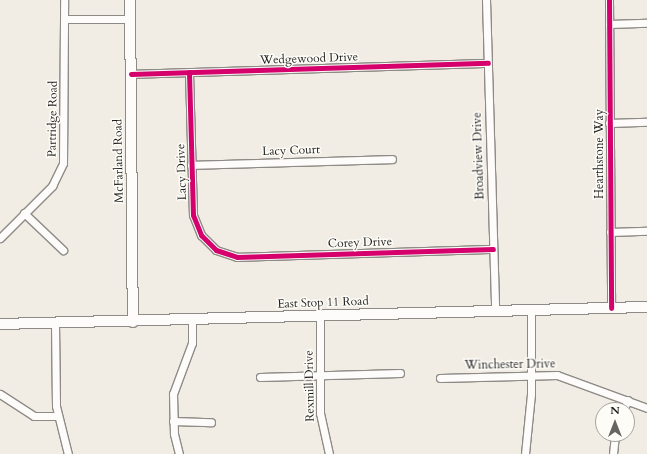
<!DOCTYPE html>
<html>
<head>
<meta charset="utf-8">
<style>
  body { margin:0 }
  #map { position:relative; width:647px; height:454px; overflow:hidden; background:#f2ede4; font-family:Cardo,serif }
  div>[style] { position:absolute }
  .roads { filter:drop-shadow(1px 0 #8e8b86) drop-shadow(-1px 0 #8e8b86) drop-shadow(0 1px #8e8b86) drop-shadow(0 -1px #8e8b86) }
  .street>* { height:7px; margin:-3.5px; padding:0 3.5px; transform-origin:3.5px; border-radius:3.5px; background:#fdfcfb }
  .secondary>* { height:10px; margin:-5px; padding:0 5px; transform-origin:5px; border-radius:5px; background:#fdfcfb }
  .cycleway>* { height:5px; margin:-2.5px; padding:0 2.5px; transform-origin:2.5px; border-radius:2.5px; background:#d6006c }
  span { translate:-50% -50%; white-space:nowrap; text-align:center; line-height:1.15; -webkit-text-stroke:3px #fdfcf7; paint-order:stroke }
  .street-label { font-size:12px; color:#1c1c1c }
  .north { position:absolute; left:595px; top:402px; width:40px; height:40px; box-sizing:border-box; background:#fdfcf7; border:1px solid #a3a29f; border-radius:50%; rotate:0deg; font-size:11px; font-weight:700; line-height:16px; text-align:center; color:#1c1c1c }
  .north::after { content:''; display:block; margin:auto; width:14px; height:18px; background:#676562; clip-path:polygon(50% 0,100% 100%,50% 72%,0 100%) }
</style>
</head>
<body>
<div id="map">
  <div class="roads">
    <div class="street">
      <i style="left:486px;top:0;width:311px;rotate:88.3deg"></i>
      <i style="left:609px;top:0;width:308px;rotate:89.6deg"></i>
      <i style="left:64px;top:19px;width:66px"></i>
      <i style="left:609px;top:24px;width:38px;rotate:-2deg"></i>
      <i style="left:189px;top:72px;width:143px;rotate:88.4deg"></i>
      <i style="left:193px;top:215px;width:22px;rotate:68deg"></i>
      <i style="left:201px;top:235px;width:21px;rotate:45deg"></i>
      <i style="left:216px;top:250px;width:22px;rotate:18deg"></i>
      <i style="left:237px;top:257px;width:256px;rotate:-1.8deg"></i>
      <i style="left:131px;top:74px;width:357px;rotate:-1.8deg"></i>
      <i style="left:609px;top:123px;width:38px;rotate:-2deg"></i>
      <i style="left:191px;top:165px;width:201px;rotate:-1.7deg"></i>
      <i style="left:24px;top:213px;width:54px;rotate:43.5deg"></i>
      <i style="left:610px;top:232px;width:37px;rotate:-2deg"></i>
      <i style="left:0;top:238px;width:74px;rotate:-45deg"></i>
      <i style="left:52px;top:186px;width:25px;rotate:-64deg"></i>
      <i style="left:63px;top:163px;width:163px;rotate:-89.6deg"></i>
      <i style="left:320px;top:316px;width:97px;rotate:90deg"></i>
      <i style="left:320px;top:413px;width:42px;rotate:77.6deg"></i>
      <i style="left:55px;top:323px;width:83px;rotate:89.3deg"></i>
      <i style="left:56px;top:406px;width:49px;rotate:76deg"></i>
      <i style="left:260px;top:377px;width:140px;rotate:-1.6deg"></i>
      <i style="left:440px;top:378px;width:117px;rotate:-1.5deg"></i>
      <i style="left:557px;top:375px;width:96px;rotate:20.1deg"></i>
      <i style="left:0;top:394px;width:40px;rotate:32.9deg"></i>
      <i style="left:34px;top:416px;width:24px"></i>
      <i style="left:623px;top:410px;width:11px;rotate:-63deg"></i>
      <i style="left:173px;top:421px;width:38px;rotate:2deg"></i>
      <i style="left:179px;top:454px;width:21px;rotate:-104deg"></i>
      <i style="left:174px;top:434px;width:40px;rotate:-91.4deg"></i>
      <i style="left:173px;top:394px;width:54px;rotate:-69.6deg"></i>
      <i style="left:192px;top:343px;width:23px;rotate:-90deg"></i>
      <i style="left:525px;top:454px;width:60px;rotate:-84.3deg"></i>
      <i style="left:531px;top:394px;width:84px;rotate:-90deg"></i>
      <i style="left:613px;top:454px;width:20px;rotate:-84deg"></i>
    </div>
    <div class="secondary">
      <i style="left:130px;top:0;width:322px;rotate:89.5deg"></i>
      <i style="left:0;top:324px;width:647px;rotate:-1.51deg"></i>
    </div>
  </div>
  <div class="cycleway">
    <i style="left:609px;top:0;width:308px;rotate:89.6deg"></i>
    <i style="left:189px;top:72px;width:143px;rotate:88.4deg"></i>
    <i style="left:193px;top:215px;width:22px;rotate:68deg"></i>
    <i style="left:201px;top:235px;width:21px;rotate:45deg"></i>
    <i style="left:216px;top:250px;width:22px;rotate:18deg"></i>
    <i style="left:237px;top:257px;width:256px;rotate:-1.8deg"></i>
    <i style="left:131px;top:74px;width:357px;rotate:-1.8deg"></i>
  </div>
  <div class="street-label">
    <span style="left:309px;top:59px;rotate:-2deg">Wedgewood Drive</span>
    <span style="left:53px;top:119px;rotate:-89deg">Partridge Road</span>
    <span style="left:291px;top:151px;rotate:-2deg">Lacy Court</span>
    <span style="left:600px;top:154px;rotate:-90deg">Hearthstone Way</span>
    <span style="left:479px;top:156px;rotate:-92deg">Broadview Drive</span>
    <span style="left:119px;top:161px;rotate:-91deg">McFarland Road</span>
    <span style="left:182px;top:172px;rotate:-92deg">Lacy Drive</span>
    <span style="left:360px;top:243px;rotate:-2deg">Corey Drive</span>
    <span style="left:323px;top:303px;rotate:-2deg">East Stop 11 Road</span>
    <span style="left:510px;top:365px;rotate:-1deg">Winchester Drive</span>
    <span style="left:310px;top:386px;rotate:-91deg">Rexmill Drive</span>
  </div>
  <div class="north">N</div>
</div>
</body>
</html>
